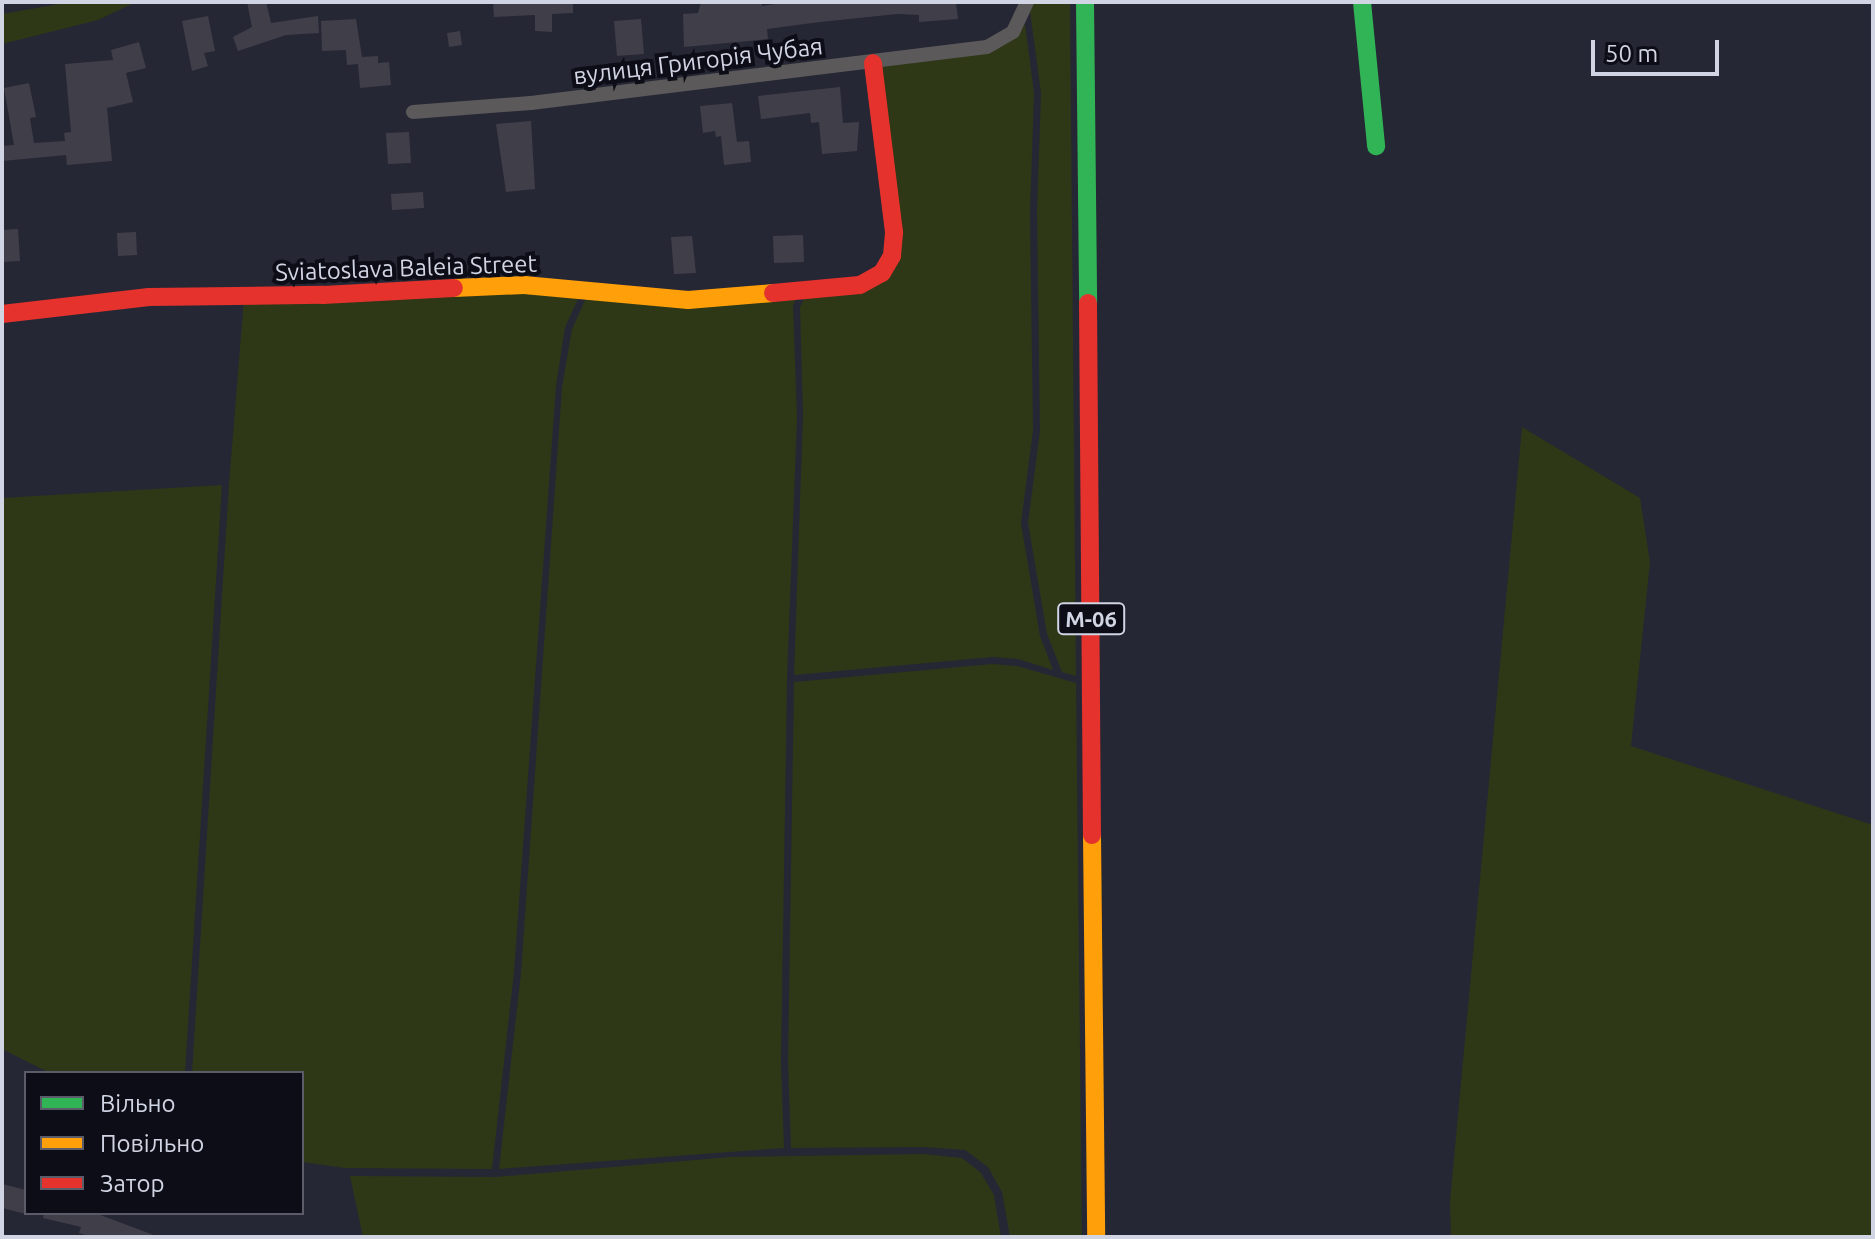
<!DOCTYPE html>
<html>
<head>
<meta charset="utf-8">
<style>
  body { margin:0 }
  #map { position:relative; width:1875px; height:1239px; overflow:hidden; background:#262734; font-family:Ubuntu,sans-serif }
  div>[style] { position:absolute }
  .green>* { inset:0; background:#2e3817 }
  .building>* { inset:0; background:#403e49 }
  .street>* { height:14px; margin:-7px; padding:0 7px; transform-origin:7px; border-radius:7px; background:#5b595a }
  .fast>* { height:18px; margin:-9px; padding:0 9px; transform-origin:9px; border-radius:9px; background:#30b455 }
  .slow>* { height:18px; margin:-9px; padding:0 9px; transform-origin:9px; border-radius:9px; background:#ff9f0a }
  .jam>* { height:18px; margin:-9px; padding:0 9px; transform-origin:9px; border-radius:9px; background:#e5322d }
  span { translate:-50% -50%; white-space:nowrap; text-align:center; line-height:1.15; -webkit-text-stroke:8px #0c0d17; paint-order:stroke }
  .shield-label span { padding:2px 6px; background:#0c0d17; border:2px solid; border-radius:6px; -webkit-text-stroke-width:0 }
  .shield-label { font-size:22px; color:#d0d4e3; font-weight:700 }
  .street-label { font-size:24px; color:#d0d4e3 }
  .frame { position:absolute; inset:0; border:4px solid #d0d4e3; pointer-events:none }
  .legend { position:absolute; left:24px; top:1071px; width:280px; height:144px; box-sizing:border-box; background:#0c0d17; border:2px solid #5a5d69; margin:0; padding:10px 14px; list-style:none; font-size:24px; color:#d0d4e3 }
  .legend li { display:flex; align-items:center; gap:16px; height:40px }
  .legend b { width:40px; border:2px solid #5a5d69 }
  .scale { position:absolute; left:1591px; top:40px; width:128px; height:36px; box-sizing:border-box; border:4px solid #d0d4e3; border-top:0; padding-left:10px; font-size:24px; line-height:28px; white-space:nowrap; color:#d0d4e3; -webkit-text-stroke:6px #0c0d17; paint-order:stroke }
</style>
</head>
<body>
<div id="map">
  <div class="green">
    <i style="clip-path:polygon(70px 2px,136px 2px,98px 20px,2px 44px,2px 14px)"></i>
    <i style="clip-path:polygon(1032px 2px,1070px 2px,1076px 676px,1062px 672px,1047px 634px,1028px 523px,1040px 431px,1037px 212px,1041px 93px,1030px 11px)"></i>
    <i style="clip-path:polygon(1025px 24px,1034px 93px,1030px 212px,1033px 430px,1021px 523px,1040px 636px,1053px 670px,1018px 659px,993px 657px,794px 675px,803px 416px,800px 307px,807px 293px,861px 288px,896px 257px,877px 67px,999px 48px,1017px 35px)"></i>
    <i style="clip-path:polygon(524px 289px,580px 295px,565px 327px,556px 386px,514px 972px,492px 1169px,345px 1168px,302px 1162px,302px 1073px,192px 1073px,229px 484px,244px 299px)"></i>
    <i style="clip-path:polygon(799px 294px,793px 305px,797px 417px,787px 678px,781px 1062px,784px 1148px,499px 1169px,521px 973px,562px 387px,572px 329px,587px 296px)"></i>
    <i style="clip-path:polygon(1522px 427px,1640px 498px,1650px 562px,1631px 746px,1873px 825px,1873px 1237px,1451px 1237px,1450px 1201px)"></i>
    <i style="clip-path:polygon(222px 485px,185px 1073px,50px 1073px,2px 1049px,2px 498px)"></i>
    <i style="clip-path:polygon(992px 664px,1017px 666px,1076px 683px,1082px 1237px,1010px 1237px,1002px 1192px,988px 1167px,965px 1150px,924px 1147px,791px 1148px,788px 1062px,794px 682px)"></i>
    <i style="clip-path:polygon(923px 1154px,962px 1158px,981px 1173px,994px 1195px,1001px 1237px,363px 1237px,350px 1176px,495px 1177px,730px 1157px)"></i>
  </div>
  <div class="building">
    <i style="clip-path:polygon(247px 2px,266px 2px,271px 23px,318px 16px,319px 33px,286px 35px,238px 51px,233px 37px,252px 27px)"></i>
    <i style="clip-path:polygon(493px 2px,573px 2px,573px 13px,552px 14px,552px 32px,535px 31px,535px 15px,494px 17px)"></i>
    <i style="clip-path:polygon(701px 2px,761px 2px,762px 6px,788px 2px,956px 3px,958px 19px,919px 22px,919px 15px,897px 14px,820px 22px,767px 29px,768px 39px,684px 47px,683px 14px,698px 13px)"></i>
    <i style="clip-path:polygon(208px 16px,215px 51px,204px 53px,208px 66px,192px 71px,182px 21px)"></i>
    <i style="clip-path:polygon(356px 19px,362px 57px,378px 56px,378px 63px,389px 62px,391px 85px,360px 88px,358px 64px,347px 65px,346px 50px,322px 51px,321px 21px)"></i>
    <i style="clip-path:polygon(641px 19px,644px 54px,617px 56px,614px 21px)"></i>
    <i style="clip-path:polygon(460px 31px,462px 45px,449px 47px,447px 33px)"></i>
    <i style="clip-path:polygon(139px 42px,146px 68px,126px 73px,133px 102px,107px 108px,112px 161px,67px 165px,66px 155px,2px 161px,2px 146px,14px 145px,4px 88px,29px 83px,36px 117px,30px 118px,34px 143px,65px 141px,64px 133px,71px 132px,65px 64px,113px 60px,111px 50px)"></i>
    <i style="clip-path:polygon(840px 87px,843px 123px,859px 122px,857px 151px,822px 154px,819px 122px,811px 123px,810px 113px,761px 119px,758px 96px)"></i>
    <i style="clip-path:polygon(732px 103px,737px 142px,749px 141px,751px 162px,724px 165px,721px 136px,716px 137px,715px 131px,703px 133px,700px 106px)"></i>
    <i style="clip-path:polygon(531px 121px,535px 189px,506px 192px,496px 124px)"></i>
    <i style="clip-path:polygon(409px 132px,411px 163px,388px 164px,386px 133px)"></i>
    <i style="clip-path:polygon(423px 192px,424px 208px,392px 210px,391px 194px)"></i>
    <i style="clip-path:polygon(18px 229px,20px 261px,2px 262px,2px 230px)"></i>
    <i style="clip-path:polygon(136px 232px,137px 255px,118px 256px,117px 233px)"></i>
    <i style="clip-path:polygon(803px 235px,804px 262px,774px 263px,773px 236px)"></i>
    <i style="clip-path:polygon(692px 236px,696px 273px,674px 274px,671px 237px)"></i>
    <i style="clip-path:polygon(2px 1184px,26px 1190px,26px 1214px,2px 1208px)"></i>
    <i style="clip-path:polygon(44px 1213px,95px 1213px,159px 1237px,92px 1237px,79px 1233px,81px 1227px,43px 1218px)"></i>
  </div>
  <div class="street">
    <i style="left:413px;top:112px;width:118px;rotate:-4.4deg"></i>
    <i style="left:531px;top:103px;width:459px;rotate:-7deg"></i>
    <i style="left:987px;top:47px;width:30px;rotate:-30deg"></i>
    <i style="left:1013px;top:32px;width:33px;rotate:-65deg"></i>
  </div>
  <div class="fast">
    <i style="left:1085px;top:2px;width:301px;rotate:89.4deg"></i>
    <i style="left:1362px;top:2px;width:145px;rotate:84.4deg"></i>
  </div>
  <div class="slow">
    <i style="left:454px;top:288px;width:70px;rotate:-2.5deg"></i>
    <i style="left:524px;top:285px;width:165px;rotate:5.2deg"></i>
    <i style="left:688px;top:300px;width:85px;rotate:-4.7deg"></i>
    <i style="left:1092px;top:835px;width:402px;rotate:89.4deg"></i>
  </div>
  <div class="jam">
    <i style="left:773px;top:293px;width:87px;rotate:-5.3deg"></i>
    <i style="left:860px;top:285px;width:25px;rotate:-29deg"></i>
    <i style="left:882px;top:273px;width:20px;rotate:-60deg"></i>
    <i style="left:892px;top:256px;width:24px;rotate:-85deg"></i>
    <i style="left:894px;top:232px;width:170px;rotate:-97.1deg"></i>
    <i style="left:1088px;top:303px;width:532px;rotate:89.57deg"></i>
    <i style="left:2px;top:314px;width:148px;rotate:-6.6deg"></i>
    <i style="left:149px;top:297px;width:174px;rotate:-0.7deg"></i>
    <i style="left:323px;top:295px;width:131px;rotate:-3.1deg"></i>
  </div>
  <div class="shield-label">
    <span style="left:1091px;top:619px">М-06</span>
  </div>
  <div class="street-label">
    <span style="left:698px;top:61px;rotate:-7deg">вулиця Григорія Чубая</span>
    <span style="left:406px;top:268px;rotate:-2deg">Sviatoslava Baleia Street</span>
  </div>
  <div class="frame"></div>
  <ul class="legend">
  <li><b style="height:10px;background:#30b455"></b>Вільно</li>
  <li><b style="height:10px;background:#ff9f0a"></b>Повільно</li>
  <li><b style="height:10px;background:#e5322d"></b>Затор</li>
  </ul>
  <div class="scale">50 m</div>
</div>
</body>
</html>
